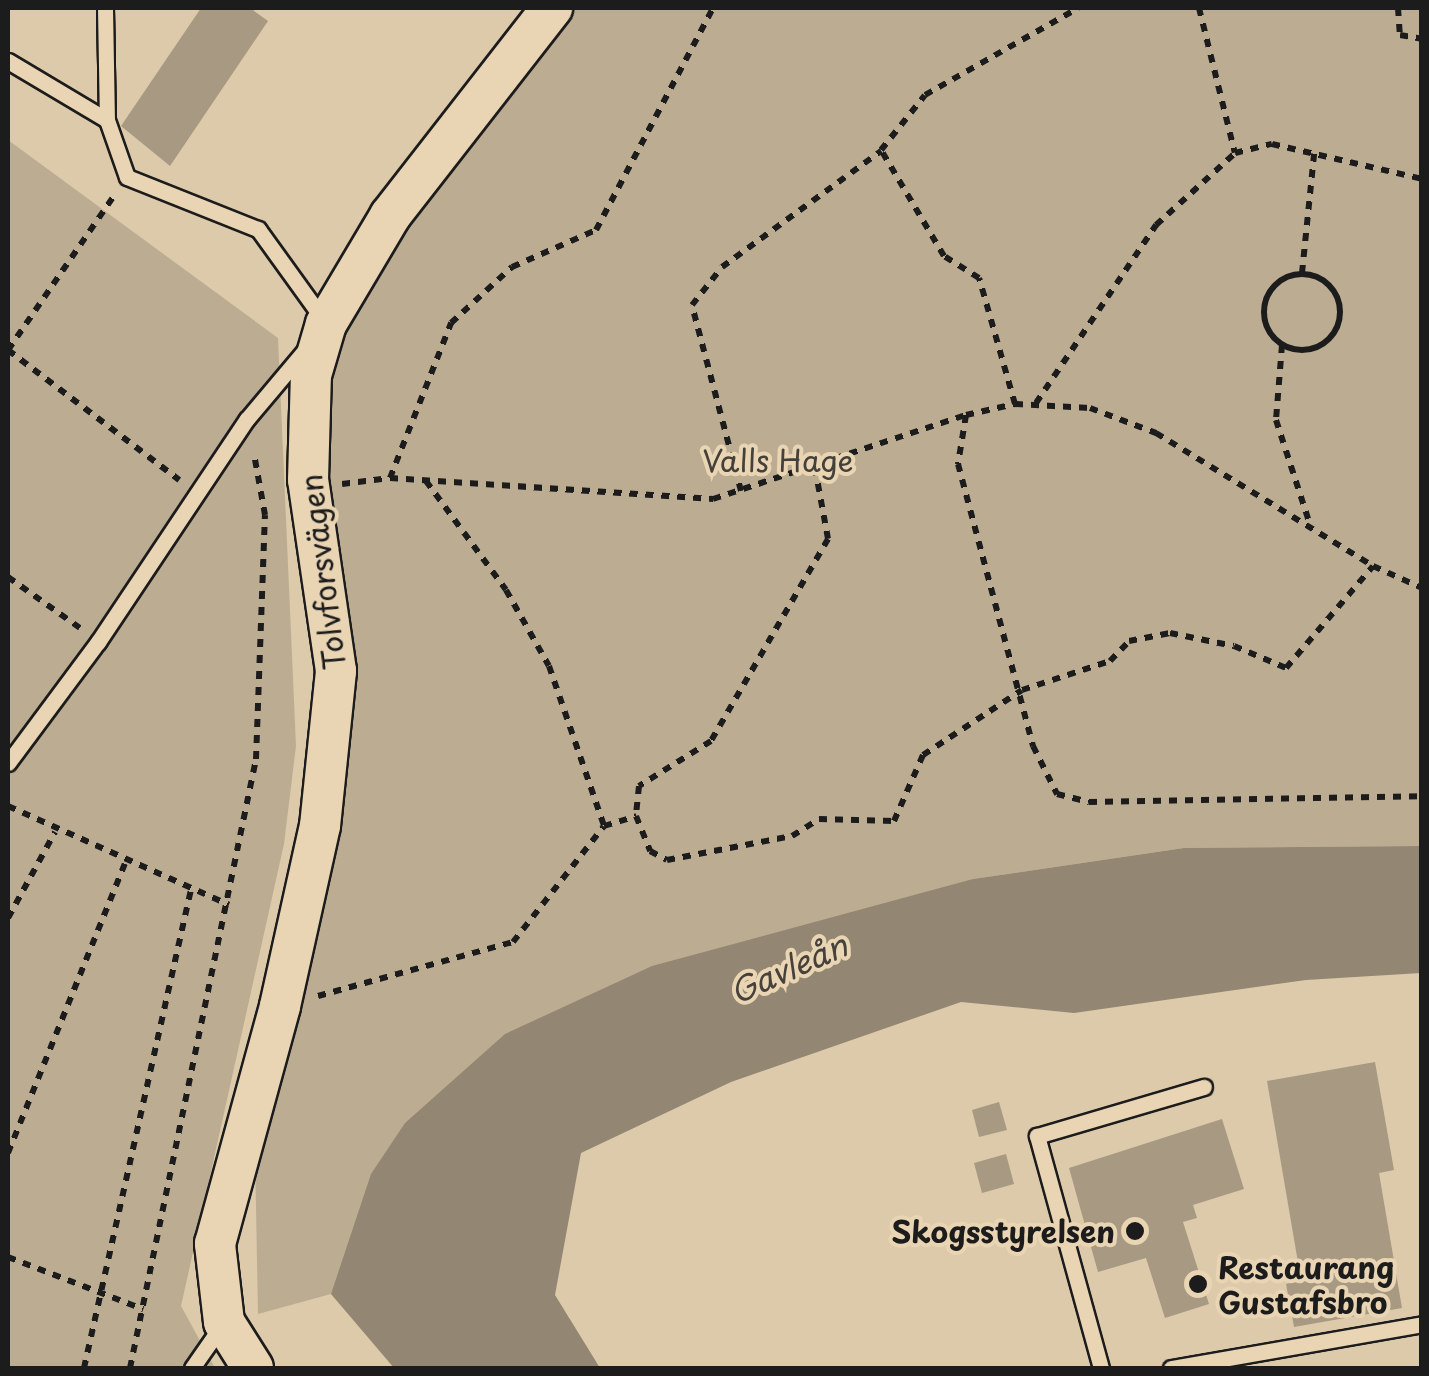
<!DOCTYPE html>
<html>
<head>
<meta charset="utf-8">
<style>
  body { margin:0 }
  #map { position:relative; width:1429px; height:1376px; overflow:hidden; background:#ddcaaa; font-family:"Playpen Sans",sans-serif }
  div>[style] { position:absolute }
  .green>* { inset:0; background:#bcad92 }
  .water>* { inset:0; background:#938773 }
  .building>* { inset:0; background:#a79982 }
  .path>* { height:6px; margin-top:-3px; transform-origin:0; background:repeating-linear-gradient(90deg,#1c1c1c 0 8px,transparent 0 16px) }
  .path>.ring { margin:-3px; padding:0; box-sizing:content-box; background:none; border:6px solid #1c1c1c; border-radius:50% }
  .roads { filter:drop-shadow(2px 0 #1c1c1c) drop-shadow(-2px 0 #1c1c1c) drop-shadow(0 2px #1c1c1c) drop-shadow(0 -2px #1c1c1c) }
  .service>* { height:15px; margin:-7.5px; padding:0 7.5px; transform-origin:7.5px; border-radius:7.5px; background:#e9d5b3 }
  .tertiary>* { height:40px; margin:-20px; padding:0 20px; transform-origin:20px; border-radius:20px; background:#e9d5b3 }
  .dots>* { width:28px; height:28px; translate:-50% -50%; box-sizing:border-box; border:5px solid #e9d5b3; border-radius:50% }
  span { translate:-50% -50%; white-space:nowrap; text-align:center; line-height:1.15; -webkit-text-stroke:8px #e9d5b3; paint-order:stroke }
  .park-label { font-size:30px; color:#44403a }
  .street-label { font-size:30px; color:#1c1c1c }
  .poi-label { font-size:30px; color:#1c1c1c; font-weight:700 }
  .right { translate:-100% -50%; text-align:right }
  .left { translate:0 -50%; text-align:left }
  .water-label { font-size:32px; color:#46413a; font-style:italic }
  .frame { position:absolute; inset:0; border:10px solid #1c1c1c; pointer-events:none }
</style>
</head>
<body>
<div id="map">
  <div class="green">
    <i style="clip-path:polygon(552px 8px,1421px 8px,1421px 846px,1184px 848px,973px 879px,405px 1123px,331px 1294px,258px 1314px,254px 1102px,320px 826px,316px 553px,326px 324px)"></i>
    <i style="clip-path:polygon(8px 140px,278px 338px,296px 746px,284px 844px,181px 1306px,215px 1368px,8px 1368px)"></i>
  </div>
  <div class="water">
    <i style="clip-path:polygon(1421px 846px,1421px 973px,1306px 980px,1074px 1013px,961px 1002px,731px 1082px,581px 1153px,555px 1295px,600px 1368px,394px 1368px,331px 1294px,371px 1174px,405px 1123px,505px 1034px,652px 966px,973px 879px,1184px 848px)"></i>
  </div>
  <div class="building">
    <i style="clip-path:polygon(201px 8px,250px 8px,268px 21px,170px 166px,121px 126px)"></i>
    <i style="clip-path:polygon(1375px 1062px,1394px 1170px,1379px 1173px,1402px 1308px,1294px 1327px,1286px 1284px,1301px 1280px,1267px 1081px)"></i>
    <i style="clip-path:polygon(999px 1102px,1007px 1130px,979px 1137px,972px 1110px)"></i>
    <i style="clip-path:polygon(1222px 1119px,1244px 1189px,1193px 1205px,1197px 1218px,1183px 1222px,1209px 1304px,1165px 1318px,1146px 1258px,1098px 1272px,1069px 1168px)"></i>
    <i style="clip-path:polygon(1006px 1154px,1014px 1184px,982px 1193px,974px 1163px)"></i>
  </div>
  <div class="path">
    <i style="left:1199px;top:8px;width:149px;rotate:76.1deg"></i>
    <i style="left:1398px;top:8px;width:27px;rotate:86deg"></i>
    <i style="left:1400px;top:35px;width:22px;rotate:10deg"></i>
    <i style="left:1302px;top:273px;width:120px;rotate:-84.2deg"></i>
    <i class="ring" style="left:1264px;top:274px;width:70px;height:70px"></i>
    <i style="left:1282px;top:345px;width:75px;rotate:94.6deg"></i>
    <i style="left:1276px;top:420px;width:114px;rotate:72deg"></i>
    <i style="left:8px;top:350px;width:215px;rotate:37.2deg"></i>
    <i style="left:8px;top:350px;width:187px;rotate:-55.5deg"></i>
    <i style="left:1036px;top:403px;width:215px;rotate:-56deg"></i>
    <i style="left:1156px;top:225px;width:107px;rotate:-42.3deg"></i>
    <i style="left:1235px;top:153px;width:38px;rotate:-14deg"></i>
    <i style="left:1272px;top:144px;width:154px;rotate:13.1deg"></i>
    <i style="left:1015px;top:404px;width:131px;rotate:-105.9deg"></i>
    <i style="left:979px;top:278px;width:41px;rotate:-147.8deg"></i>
    <i style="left:944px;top:256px;width:123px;rotate:-120.7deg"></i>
    <i style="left:881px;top:150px;width:70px;rotate:-51.3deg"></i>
    <i style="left:925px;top:95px;width:176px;rotate:-29.6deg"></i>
    <i style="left:966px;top:415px;width:50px;rotate:99.3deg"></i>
    <i style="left:958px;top:464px;width:292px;rotate:75.1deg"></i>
    <i style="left:1033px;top:746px;width:54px;rotate:63.4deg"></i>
    <i style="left:1057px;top:794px;width:33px;rotate:14deg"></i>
    <i style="left:1089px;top:802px;width:333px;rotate:-1deg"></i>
    <i style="left:815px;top:468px;width:72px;rotate:79.6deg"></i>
    <i style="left:828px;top:539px;width:233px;rotate:120.1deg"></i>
    <i style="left:711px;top:741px;width:85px;rotate:148deg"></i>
    <i style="left:639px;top:786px;width:30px;rotate:96deg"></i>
    <i style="left:636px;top:816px;width:38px;rotate:68deg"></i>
    <i style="left:650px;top:851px;width:19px;rotate:28deg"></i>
    <i style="left:667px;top:860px;width:127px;rotate:-10.9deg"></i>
    <i style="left:792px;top:836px;width:32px;rotate:-32deg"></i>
    <i style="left:819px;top:819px;width:75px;rotate:1.5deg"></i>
    <i style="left:894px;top:821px;width:72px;rotate:-66.3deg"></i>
    <i style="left:923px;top:755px;width:118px;rotate:-33.3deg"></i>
    <i style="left:1022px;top:690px;width:93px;rotate:-18.2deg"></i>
    <i style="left:1110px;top:661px;width:28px;rotate:-46deg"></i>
    <i style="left:1129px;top:641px;width:42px;rotate:-11deg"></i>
    <i style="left:1170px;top:633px;width:65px;rotate:11.5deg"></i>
    <i style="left:1234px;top:646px;width:56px;rotate:22.9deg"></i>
    <i style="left:1286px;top:668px;width:134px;rotate:-49.5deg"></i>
    <i style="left:390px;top:478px;width:167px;rotate:-68.5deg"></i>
    <i style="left:451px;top:323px;width:83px;rotate:-42.6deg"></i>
    <i style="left:512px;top:267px;width:92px;rotate:-23.8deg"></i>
    <i style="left:596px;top:230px;width:251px;rotate:-62.2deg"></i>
    <i style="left:426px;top:481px;width:135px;rotate:53.7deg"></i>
    <i style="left:506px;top:590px;width:87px;rotate:60.5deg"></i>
    <i style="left:549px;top:666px;width:169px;rotate:71deg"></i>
    <i style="left:342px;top:484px;width:48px;rotate:-7.1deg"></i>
    <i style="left:390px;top:478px;width:324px;rotate:3.7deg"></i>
    <i style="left:713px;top:499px;width:267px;rotate:-18.4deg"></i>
    <i style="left:966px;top:415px;width:50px;rotate:-12.7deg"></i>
    <i style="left:1015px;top:404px;width:75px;rotate:3.1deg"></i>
    <i style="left:1090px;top:408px;width:71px;rotate:20.7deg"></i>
    <i style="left:1156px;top:433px;width:255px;rotate:31.5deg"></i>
    <i style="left:1373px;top:566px;width:54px;rotate:24.2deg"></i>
    <i style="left:741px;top:491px;width:192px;rotate:-104.8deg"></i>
    <i style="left:692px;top:305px;width:48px;rotate:-51.7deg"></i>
    <i style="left:722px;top:267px;width:197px;rotate:-36.1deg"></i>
    <i style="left:8px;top:577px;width:88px;rotate:35.3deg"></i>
    <i style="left:8px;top:806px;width:242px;rotate:24.1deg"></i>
    <i style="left:8px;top:918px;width:98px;rotate:-61.3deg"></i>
    <i style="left:318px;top:996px;width:202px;rotate:-15.5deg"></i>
    <i style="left:513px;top:942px;width:147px;rotate:-51.9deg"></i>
    <i style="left:604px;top:826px;width:34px;rotate:-17deg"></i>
    <i style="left:8px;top:1153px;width:312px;rotate:-68deg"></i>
    <i style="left:8px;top:1257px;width:145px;rotate:21.1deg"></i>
    <i style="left:84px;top:1368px;width:490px;rotate:-77.4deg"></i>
    <i style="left:130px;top:1368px;width:622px;rotate:-78.31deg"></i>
    <i style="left:256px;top:759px;width:244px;rotate:-87.9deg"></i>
    <i style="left:265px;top:515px;width:62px;rotate:-100.2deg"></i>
  </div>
  <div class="roads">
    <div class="service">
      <i style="left:105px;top:8px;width:112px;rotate:89deg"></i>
      <i style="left:8px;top:61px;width:115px;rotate:30.8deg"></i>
      <i style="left:107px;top:120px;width:60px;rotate:70.7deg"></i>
      <i style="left:127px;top:177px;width:141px;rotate:21.7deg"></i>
      <i style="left:258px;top:229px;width:111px;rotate:54.2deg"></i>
      <i style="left:8px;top:763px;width:151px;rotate:-53.4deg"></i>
      <i style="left:98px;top:642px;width:268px;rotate:-56.3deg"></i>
      <i style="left:247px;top:419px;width:92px;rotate:-49.9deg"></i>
      <i style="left:192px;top:1368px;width:52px;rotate:-55.1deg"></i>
      <i style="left:1101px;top:1368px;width:241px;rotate:-105.4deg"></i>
      <i style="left:1037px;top:1136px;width:174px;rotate:-16.4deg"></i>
      <i style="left:1171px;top:1368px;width:255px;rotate:-9.9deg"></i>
    </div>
    <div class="tertiary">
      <i style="left:253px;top:1368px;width:54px;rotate:-122.2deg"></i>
      <i style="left:224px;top:1322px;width:79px;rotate:-96.6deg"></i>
      <i style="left:215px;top:1244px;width:247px;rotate:-74.7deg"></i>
      <i style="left:280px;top:1006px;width:184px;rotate:-77.5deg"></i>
      <i style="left:320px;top:826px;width:156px;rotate:-84.1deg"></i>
      <i style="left:336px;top:671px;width:193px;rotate:-98.3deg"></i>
      <i style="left:308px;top:480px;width:105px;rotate:-88.4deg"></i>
      <i style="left:311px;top:375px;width:53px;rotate:-73.6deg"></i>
      <i style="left:326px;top:324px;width:126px;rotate:-59.3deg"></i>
      <i style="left:390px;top:216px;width:264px;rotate:-52.1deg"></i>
    </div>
  </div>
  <div class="dots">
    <i style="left:1135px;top:1231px;background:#1c1c1c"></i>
    <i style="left:1198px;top:1284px;background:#1c1c1c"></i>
  </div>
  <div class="park-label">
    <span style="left:778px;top:460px">Valls Hage</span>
  </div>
  <div class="street-label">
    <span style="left:322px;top:572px;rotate:-97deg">Tolvforsvägen</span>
  </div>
  <div class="poi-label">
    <span class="right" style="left:1115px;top:1231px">Skogsstyrelsen</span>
    <span class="left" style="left:1218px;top:1284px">Restaurang<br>Gustafsbro</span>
  </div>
  <div class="water-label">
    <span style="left:788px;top:968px;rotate:-24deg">Gavleån</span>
  </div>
  <div class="frame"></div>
</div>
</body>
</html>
